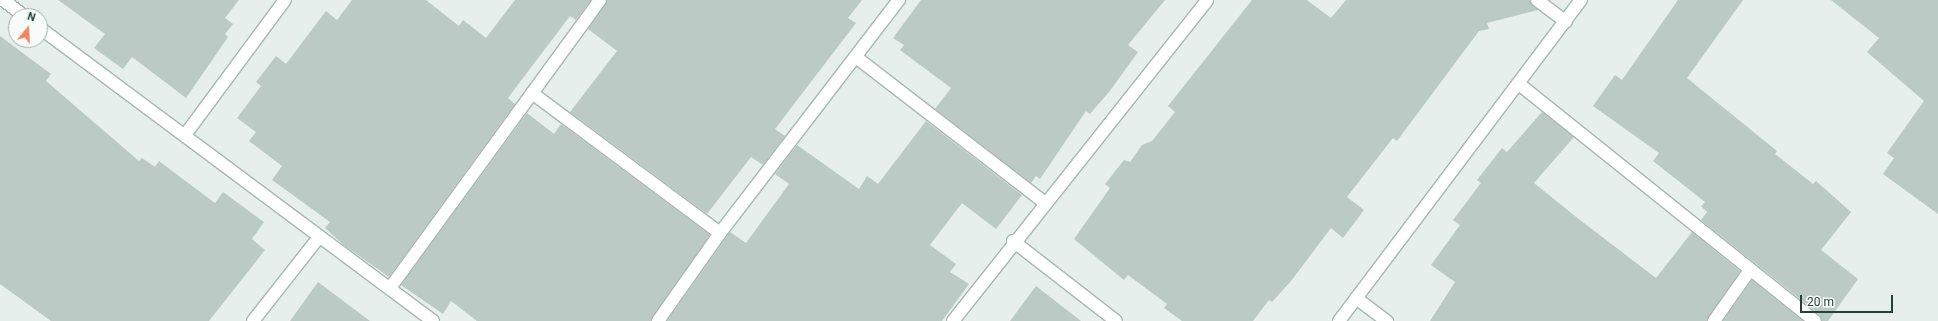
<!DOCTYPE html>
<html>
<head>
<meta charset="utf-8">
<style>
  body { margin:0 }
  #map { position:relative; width:1938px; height:321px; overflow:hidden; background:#e6efeb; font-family:Roboto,sans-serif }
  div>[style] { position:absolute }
  .building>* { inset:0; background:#bbcac4 }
  .roads { filter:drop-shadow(1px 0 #a8b8b2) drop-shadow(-1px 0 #a8b8b2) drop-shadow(0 1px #a8b8b2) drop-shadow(0 -1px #a8b8b2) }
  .minor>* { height:12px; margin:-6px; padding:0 6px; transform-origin:6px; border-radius:6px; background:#fff }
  span { translate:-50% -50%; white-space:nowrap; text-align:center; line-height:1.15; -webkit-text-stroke:3.5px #f7fbf9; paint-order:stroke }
  .north { position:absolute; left:8px; top:8px; width:40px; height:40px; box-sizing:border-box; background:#f7fbf9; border:1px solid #a3b1ad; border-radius:50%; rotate:18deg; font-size:11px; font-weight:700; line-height:16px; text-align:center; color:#24423a }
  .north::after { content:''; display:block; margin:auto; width:14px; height:18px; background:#f4845f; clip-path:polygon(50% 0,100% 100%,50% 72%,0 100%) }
  .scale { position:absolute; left:1800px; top:295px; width:93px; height:18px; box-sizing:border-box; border:2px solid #24423a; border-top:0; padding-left:5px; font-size:12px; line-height:14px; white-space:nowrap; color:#24423a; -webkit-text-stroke:3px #f7fbf9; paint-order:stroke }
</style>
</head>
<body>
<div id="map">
  <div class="building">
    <i style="clip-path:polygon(58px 0,239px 0,225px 18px,233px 24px,225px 34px,228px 37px,186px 98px,132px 57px,123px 69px,94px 48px,105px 34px)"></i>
    <i style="clip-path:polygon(352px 0,426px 0,459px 26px,463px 20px,486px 38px,515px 0,591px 0,576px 20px,570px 16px,529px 70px,508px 98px,515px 104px,389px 277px,345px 246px,325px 228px,330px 222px,272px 180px,282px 166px,249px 141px,256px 132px,237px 118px,261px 86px,256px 82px,276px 56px,286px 64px,326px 11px,337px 20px)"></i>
    <i style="clip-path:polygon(607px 0,862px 0,848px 18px,856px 23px,775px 129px,785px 136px,763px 165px,751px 157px,707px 214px,570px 112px,617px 51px,588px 29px)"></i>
    <i style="clip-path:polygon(921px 0,1165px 0,1128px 45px,1138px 52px,1109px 92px,1090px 114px,1086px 111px,1040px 179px,1036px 176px,1031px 183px,935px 109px,951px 88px,900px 50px,904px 45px,893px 38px)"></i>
    <i style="clip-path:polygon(1252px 0,1307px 0,1331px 18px,1346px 0,1530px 0,1538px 10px,1487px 23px,1489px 29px,1479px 31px,1397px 141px,1393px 138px,1347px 197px,1364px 210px,1343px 238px,1331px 228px,1291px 281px,1272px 302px,1269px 300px,1253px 321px,1182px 321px,1164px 308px,1167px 304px,1128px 275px,1124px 280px,1074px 239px,1110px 188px,1105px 184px,1124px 160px,1130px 162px,1142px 145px,1152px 141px,1175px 112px,1168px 106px)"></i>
    <i style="clip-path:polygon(1678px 0,1743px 0,1687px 78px,1777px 151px,1775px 154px,1813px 184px,1816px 181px,1851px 212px,1821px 250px,1858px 279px,1828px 321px,1822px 321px,1820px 315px,1701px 220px,1707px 212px,1701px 206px,1705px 202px,1653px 161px,1659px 153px,1593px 106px,1615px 75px,1622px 80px)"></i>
    <i style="clip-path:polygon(1831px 0,1938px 0,1938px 214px,1883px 174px,1894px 158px,1887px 153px,1924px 101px,1867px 52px,1879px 38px)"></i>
    <i style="clip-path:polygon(0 36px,51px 74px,46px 81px,139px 161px,142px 158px,155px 167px,159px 161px,215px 203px,223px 192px,264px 222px,252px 239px,265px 250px,209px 321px,51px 321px,0 284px)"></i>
    <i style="clip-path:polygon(1542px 112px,1574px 137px,1534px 183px,1580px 220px,1656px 278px,1692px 232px,1740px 271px,1707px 321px,1430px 321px,1455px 282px,1431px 265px,1460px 225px,1453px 220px,1481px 183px,1477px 180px,1502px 148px,1507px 152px)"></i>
    <i style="clip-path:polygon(527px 113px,554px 134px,561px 124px,710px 235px,651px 321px,477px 321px,451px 301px,443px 314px,401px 285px)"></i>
    <i style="clip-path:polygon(926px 121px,1022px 195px,996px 229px,962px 203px,930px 245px,956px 264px,950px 272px,969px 284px,942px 321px,667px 321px,730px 232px,746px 243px,789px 184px,775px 174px,797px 145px,859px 189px,867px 176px,878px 184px)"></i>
    <i style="clip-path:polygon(1752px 280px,1803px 321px,1723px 321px)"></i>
    <i style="clip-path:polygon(318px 282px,370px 321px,290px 321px)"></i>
    <i style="clip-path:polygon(1036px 286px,1081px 321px,1010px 321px)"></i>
  </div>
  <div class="roads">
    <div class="minor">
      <i style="left:3px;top:0;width:26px;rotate:37deg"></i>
      <i style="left:1537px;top:0;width:36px;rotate:37deg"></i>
      <i style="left:40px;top:28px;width:490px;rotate:36.7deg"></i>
      <i style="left:857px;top:58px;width:236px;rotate:37.6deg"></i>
      <i style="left:1519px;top:84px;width:379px;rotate:38.7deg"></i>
      <i style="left:532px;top:93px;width:234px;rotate:36.7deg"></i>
      <i style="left:185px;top:135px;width:168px;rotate:-53.5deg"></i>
      <i style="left:1013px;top:241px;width:130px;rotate:37.8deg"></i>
      <i style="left:390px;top:288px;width:356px;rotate:-53.9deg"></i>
      <i style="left:1356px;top:298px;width:39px;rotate:37deg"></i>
      <i style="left:253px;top:321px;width:107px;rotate:-51.8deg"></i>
      <i style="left:658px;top:321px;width:108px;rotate:-54.8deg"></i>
      <i style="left:720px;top:233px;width:294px;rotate:-52.5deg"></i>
      <i style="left:953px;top:321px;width:409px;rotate:-51.6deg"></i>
      <i style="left:1339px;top:321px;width:402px;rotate:-53deg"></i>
      <i style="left:1714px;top:321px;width:62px;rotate:-54.8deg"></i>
    </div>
  </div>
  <div class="north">N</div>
  <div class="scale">20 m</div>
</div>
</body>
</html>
